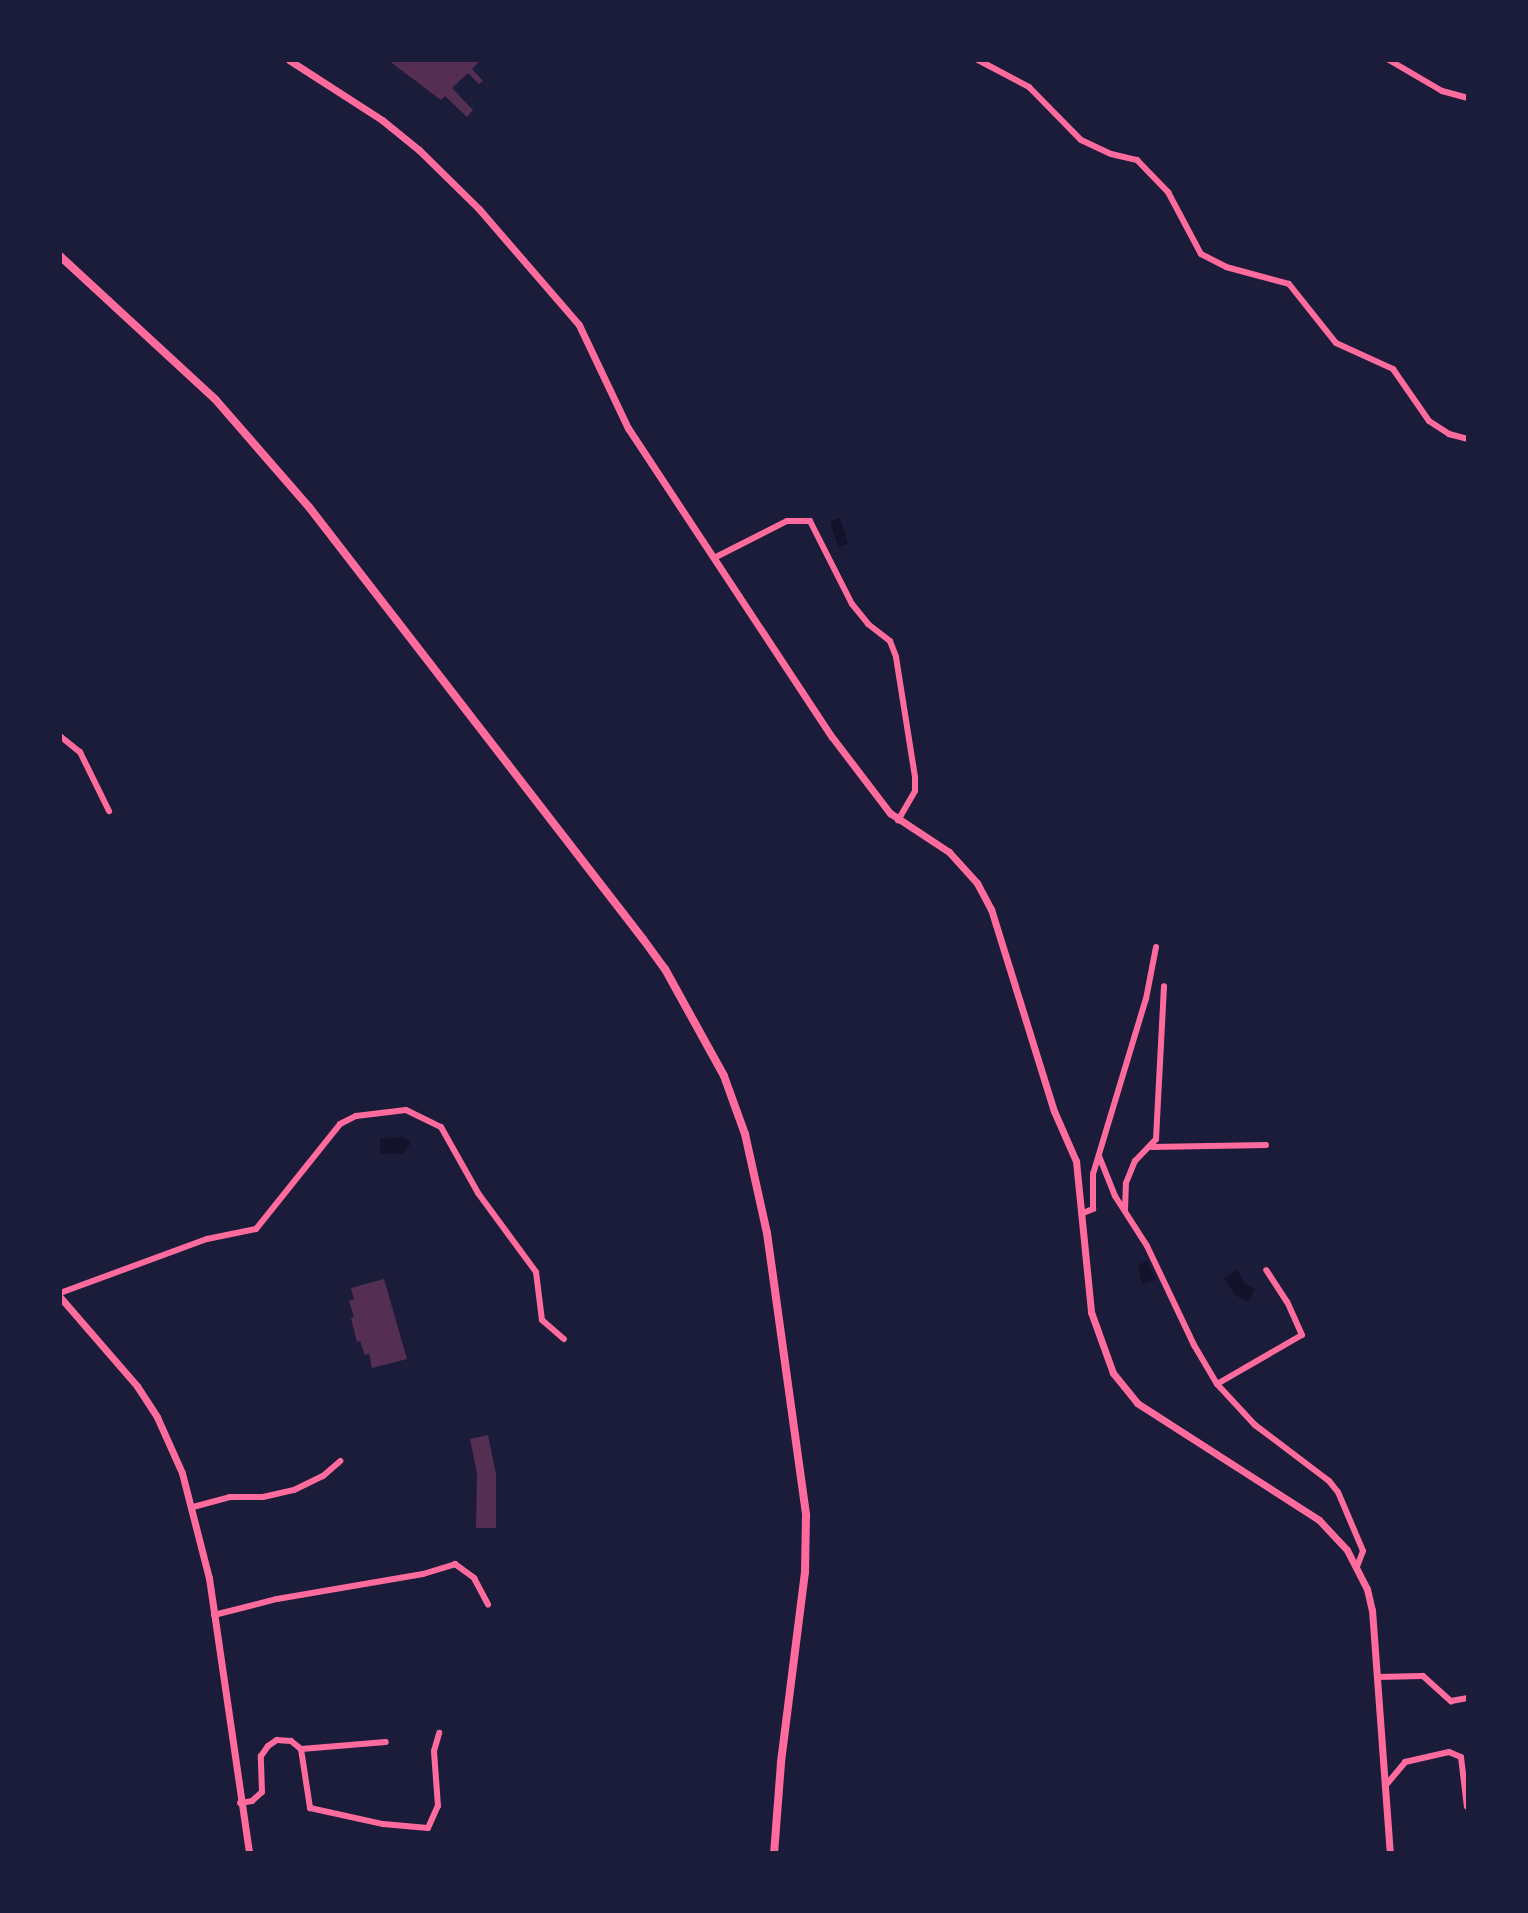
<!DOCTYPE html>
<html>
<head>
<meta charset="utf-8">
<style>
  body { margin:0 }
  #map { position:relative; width:1528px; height:1913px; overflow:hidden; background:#1b1b3a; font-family:Bitter,serif }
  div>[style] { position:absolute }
  .water>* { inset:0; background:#12122b }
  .building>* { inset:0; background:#542f53 }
  .minor>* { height:6px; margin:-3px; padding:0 3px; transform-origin:3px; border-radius:3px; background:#ff6b9d }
  .tertiary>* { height:7px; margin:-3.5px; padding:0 3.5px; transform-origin:3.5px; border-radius:3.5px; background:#ff6b9d }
  .secondary>* { height:8px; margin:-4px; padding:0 4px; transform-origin:4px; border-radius:4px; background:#ff6b9d }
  span { translate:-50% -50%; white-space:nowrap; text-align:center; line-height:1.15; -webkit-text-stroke:8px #1b1b3a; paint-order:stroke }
  .frame { position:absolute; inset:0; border:62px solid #1b1b3a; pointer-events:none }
</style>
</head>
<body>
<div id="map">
  <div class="water">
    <i style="clip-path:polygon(840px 518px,848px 544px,838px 547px,830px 521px)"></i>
    <i style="clip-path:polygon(404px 1137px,411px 1143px,402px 1154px,380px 1153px,380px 1139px)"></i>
    <i style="clip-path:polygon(1147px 1261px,1156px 1280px,1142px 1284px,1138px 1265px)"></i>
    <i style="clip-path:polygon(1237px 1270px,1245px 1284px,1255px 1289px,1248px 1302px,1235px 1295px,1224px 1278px)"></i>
  </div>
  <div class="building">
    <i style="clip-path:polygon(388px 60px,481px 60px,472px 69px,483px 81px,479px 84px,468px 73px,452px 88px,473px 110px,467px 117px,445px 96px,441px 100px)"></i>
    <i style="clip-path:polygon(384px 1279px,407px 1359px,372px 1368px,369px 1354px,365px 1355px,360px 1341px,357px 1342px,351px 1318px,354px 1317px,349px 1301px,354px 1299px,351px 1288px)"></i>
    <i style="clip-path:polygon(488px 1435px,496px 1474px,496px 1528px,476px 1528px,477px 1473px,470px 1439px)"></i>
  </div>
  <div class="minor">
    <i style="left:978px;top:60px;width:58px;rotate:27.9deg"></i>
    <i style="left:1029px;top:87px;width:74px;rotate:45.5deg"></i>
    <i style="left:1081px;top:140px;width:33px;rotate:25deg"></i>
    <i style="left:1111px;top:154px;width:27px;rotate:13deg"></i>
    <i style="left:1137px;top:160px;width:45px;rotate:45.9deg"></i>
    <i style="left:1168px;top:192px;width:70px;rotate:62deg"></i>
    <i style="left:1201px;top:254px;width:28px;rotate:27deg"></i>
    <i style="left:1226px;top:267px;width:65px;rotate:15.1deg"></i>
    <i style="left:1289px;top:284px;width:75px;rotate:51.5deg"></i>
    <i style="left:1336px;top:343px;width:63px;rotate:24.5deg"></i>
    <i style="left:1393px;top:369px;width:63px;rotate:55.3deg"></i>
    <i style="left:1429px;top:421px;width:24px;rotate:33deg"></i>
    <i style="left:1449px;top:434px;width:20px;rotate:15deg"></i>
    <i style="left:1389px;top:60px;width:61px;rotate:30.3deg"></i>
    <i style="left:1442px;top:91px;width:27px;rotate:15deg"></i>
    <i style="left:714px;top:558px;width:82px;rotate:-26.9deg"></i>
    <i style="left:787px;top:521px;width:23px"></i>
    <i style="left:810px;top:521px;width:93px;rotate:63.2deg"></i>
    <i style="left:852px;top:604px;width:26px;rotate:51deg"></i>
    <i style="left:868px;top:624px;width:28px;rotate:38deg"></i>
    <i style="left:890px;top:641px;width:17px;rotate:69deg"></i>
    <i style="left:896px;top:657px;width:121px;rotate:81deg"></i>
    <i style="left:915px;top:777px;width:14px;rotate:90deg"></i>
    <i style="left:915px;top:791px;width:34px;rotate:120deg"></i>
    <i style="left:60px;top:736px;width:26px;rotate:39deg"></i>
    <i style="left:80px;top:752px;width:66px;rotate:63.8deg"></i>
    <i style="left:1152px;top:1147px;width:114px;rotate:-1deg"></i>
    <i style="left:1099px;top:1156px;width:43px;rotate:68.2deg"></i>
    <i style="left:1115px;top:1196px;width:59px;rotate:57.4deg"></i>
    <i style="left:1147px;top:1246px;width:110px;rotate:64.6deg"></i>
    <i style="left:1194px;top:1345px;width:45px;rotate:59.5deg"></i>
    <i style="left:1217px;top:1384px;width:56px;rotate:47.2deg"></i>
    <i style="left:1255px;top:1425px;width:93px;rotate:37.1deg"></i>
    <i style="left:1329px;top:1481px;width:14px;rotate:51deg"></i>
    <i style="left:1338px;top:1492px;width:64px;rotate:67deg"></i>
    <i style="left:1363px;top:1551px;width:17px;rotate:111deg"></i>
    <i style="left:1125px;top:1210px;width:27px;rotate:-88deg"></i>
    <i style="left:1126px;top:1183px;width:24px;rotate:-68deg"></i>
    <i style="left:1135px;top:1161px;width:30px;rotate:-46deg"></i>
    <i style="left:1156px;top:1139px;width:153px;rotate:-87deg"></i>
    <i style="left:1083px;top:1213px;width:11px;rotate:-22deg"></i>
    <i style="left:1093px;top:1209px;width:35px;rotate:-90deg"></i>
    <i style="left:1093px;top:1174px;width:183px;rotate:-73.2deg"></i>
    <i style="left:1146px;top:999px;width:53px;rotate:-79.1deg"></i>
    <i style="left:60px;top:1293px;width:157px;rotate:-20.2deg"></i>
    <i style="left:207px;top:1239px;width:50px;rotate:-11.5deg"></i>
    <i style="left:256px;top:1229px;width:134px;rotate:-51.3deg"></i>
    <i style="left:340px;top:1124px;width:18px;rotate:-27deg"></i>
    <i style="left:356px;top:1116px;width:50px;rotate:-6.8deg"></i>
    <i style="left:406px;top:1110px;width:39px;rotate:26deg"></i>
    <i style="left:441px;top:1127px;width:76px;rotate:60.7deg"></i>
    <i style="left:478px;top:1193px;width:98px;rotate:53.7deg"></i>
    <i style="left:536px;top:1272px;width:48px;rotate:82.9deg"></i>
    <i style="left:542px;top:1320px;width:29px;rotate:41deg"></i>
    <i style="left:1217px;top:1384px;width:98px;rotate:-30deg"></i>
    <i style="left:1302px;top:1335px;width:36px;rotate:-114deg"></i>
    <i style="left:1287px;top:1302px;width:38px;rotate:-123deg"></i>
    <i style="left:193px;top:1507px;width:38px;rotate:-15deg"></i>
    <i style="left:230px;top:1497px;width:33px"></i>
    <i style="left:263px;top:1497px;width:32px;rotate:-13deg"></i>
    <i style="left:294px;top:1490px;width:32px;rotate:-26deg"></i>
    <i style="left:323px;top:1476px;width:23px;rotate:-41deg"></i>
    <i style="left:214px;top:1615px;width:65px;rotate:-14.3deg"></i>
    <i style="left:277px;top:1599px;width:148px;rotate:-9.7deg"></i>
    <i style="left:423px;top:1574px;width:34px;rotate:-17deg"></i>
    <i style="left:455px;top:1564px;width:24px;rotate:36deg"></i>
    <i style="left:474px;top:1578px;width:30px;rotate:62deg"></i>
    <i style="left:1377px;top:1677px;width:46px;rotate:-1.2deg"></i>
    <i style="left:1423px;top:1676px;width:38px;rotate:42deg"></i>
    <i style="left:1451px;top:1701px;width:17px;rotate:-10deg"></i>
    <i style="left:301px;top:1749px;width:85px;rotate:-4.7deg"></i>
    <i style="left:1386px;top:1785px;width:30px;rotate:-50deg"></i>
    <i style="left:1405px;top:1762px;width:45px;rotate:-12.8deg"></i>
    <i style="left:1449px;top:1752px;width:13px;rotate:23deg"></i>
    <i style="left:1461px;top:1757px;width:50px;rotate:83.2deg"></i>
    <i style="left:240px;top:1803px;width:12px;rotate:-9deg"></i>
    <i style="left:252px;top:1801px;width:13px;rotate:-42deg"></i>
    <i style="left:262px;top:1792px;width:36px;rotate:-92deg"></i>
    <i style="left:261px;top:1756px;width:12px;rotate:-55deg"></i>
    <i style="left:268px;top:1746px;width:11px;rotate:-34deg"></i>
    <i style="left:277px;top:1740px;width:14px;rotate:4deg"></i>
    <i style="left:291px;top:1741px;width:13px;rotate:39deg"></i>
    <i style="left:301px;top:1749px;width:60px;rotate:81.3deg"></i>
    <i style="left:310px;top:1808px;width:75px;rotate:12.4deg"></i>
    <i style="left:383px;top:1824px;width:45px;rotate:5.1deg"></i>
    <i style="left:428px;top:1828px;width:24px;rotate:-66deg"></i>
    <i style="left:438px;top:1806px;width:55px;rotate:-94.2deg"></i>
    <i style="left:434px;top:1751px;width:19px;rotate:-74deg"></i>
  </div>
  <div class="tertiary">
    <i style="left:289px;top:60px;width:111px;rotate:32.8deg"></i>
    <i style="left:382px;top:120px;width:48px;rotate:39deg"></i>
    <i style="left:419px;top:150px;width:84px;rotate:44.5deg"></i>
    <i style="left:479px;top:209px;width:153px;rotate:49.2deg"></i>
    <i style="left:579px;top:325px;width:114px;rotate:64.6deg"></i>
    <i style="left:628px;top:428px;width:370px;rotate:56.6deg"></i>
    <i style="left:832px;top:737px;width:96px;rotate:52.7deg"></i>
    <i style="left:890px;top:813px;width:71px;rotate:33.5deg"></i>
    <i style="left:949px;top:852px;width:42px;rotate:47.9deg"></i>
    <i style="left:977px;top:883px;width:30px;rotate:62deg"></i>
    <i style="left:991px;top:909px;width:212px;rotate:72.7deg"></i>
    <i style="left:1054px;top:1111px;width:55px;rotate:66.3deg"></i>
    <i style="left:1076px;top:1161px;width:152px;rotate:84.3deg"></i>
    <i style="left:1091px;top:1312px;width:65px;rotate:70.2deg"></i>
    <i style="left:1113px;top:1373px;width:38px;rotate:51deg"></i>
    <i style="left:1137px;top:1403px;width:216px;rotate:32.7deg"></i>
    <i style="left:1319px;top:1520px;width:41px;rotate:47deg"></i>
    <i style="left:1347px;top:1550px;width:44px;rotate:62.9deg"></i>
    <i style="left:1367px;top:1589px;width:22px;rotate:77deg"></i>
    <i style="left:1372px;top:1610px;width:244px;rotate:85.8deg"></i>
    <i style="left:60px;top:1297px;width:118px;rotate:49.1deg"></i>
    <i style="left:137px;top:1386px;width:37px;rotate:57deg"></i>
    <i style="left:157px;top:1417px;width:61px;rotate:65.9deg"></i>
    <i style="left:182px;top:1473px;width:108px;rotate:75.6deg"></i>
    <i style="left:209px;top:1578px;width:278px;rotate:81.7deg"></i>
  </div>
  <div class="secondary">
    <i style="left:60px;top:256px;width:211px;rotate:42.7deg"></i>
    <i style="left:215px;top:399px;width:143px;rotate:49deg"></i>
    <i style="left:309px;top:507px;width:546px;rotate:52.29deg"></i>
    <i style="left:643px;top:939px;width:37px;rotate:54deg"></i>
    <i style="left:665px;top:969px;width:122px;rotate:61.1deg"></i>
    <i style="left:724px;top:1076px;width:62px;rotate:70.1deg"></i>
    <i style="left:745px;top:1134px;width:101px;rotate:77.5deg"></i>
    <i style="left:767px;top:1233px;width:285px;rotate:82.1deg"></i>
    <i style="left:806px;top:1515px;width:57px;rotate:91deg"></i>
    <i style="left:805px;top:1572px;width:193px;rotate:97.2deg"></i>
    <i style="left:781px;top:1763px;width:90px;rotate:94.4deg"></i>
  </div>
  <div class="frame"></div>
</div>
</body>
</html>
